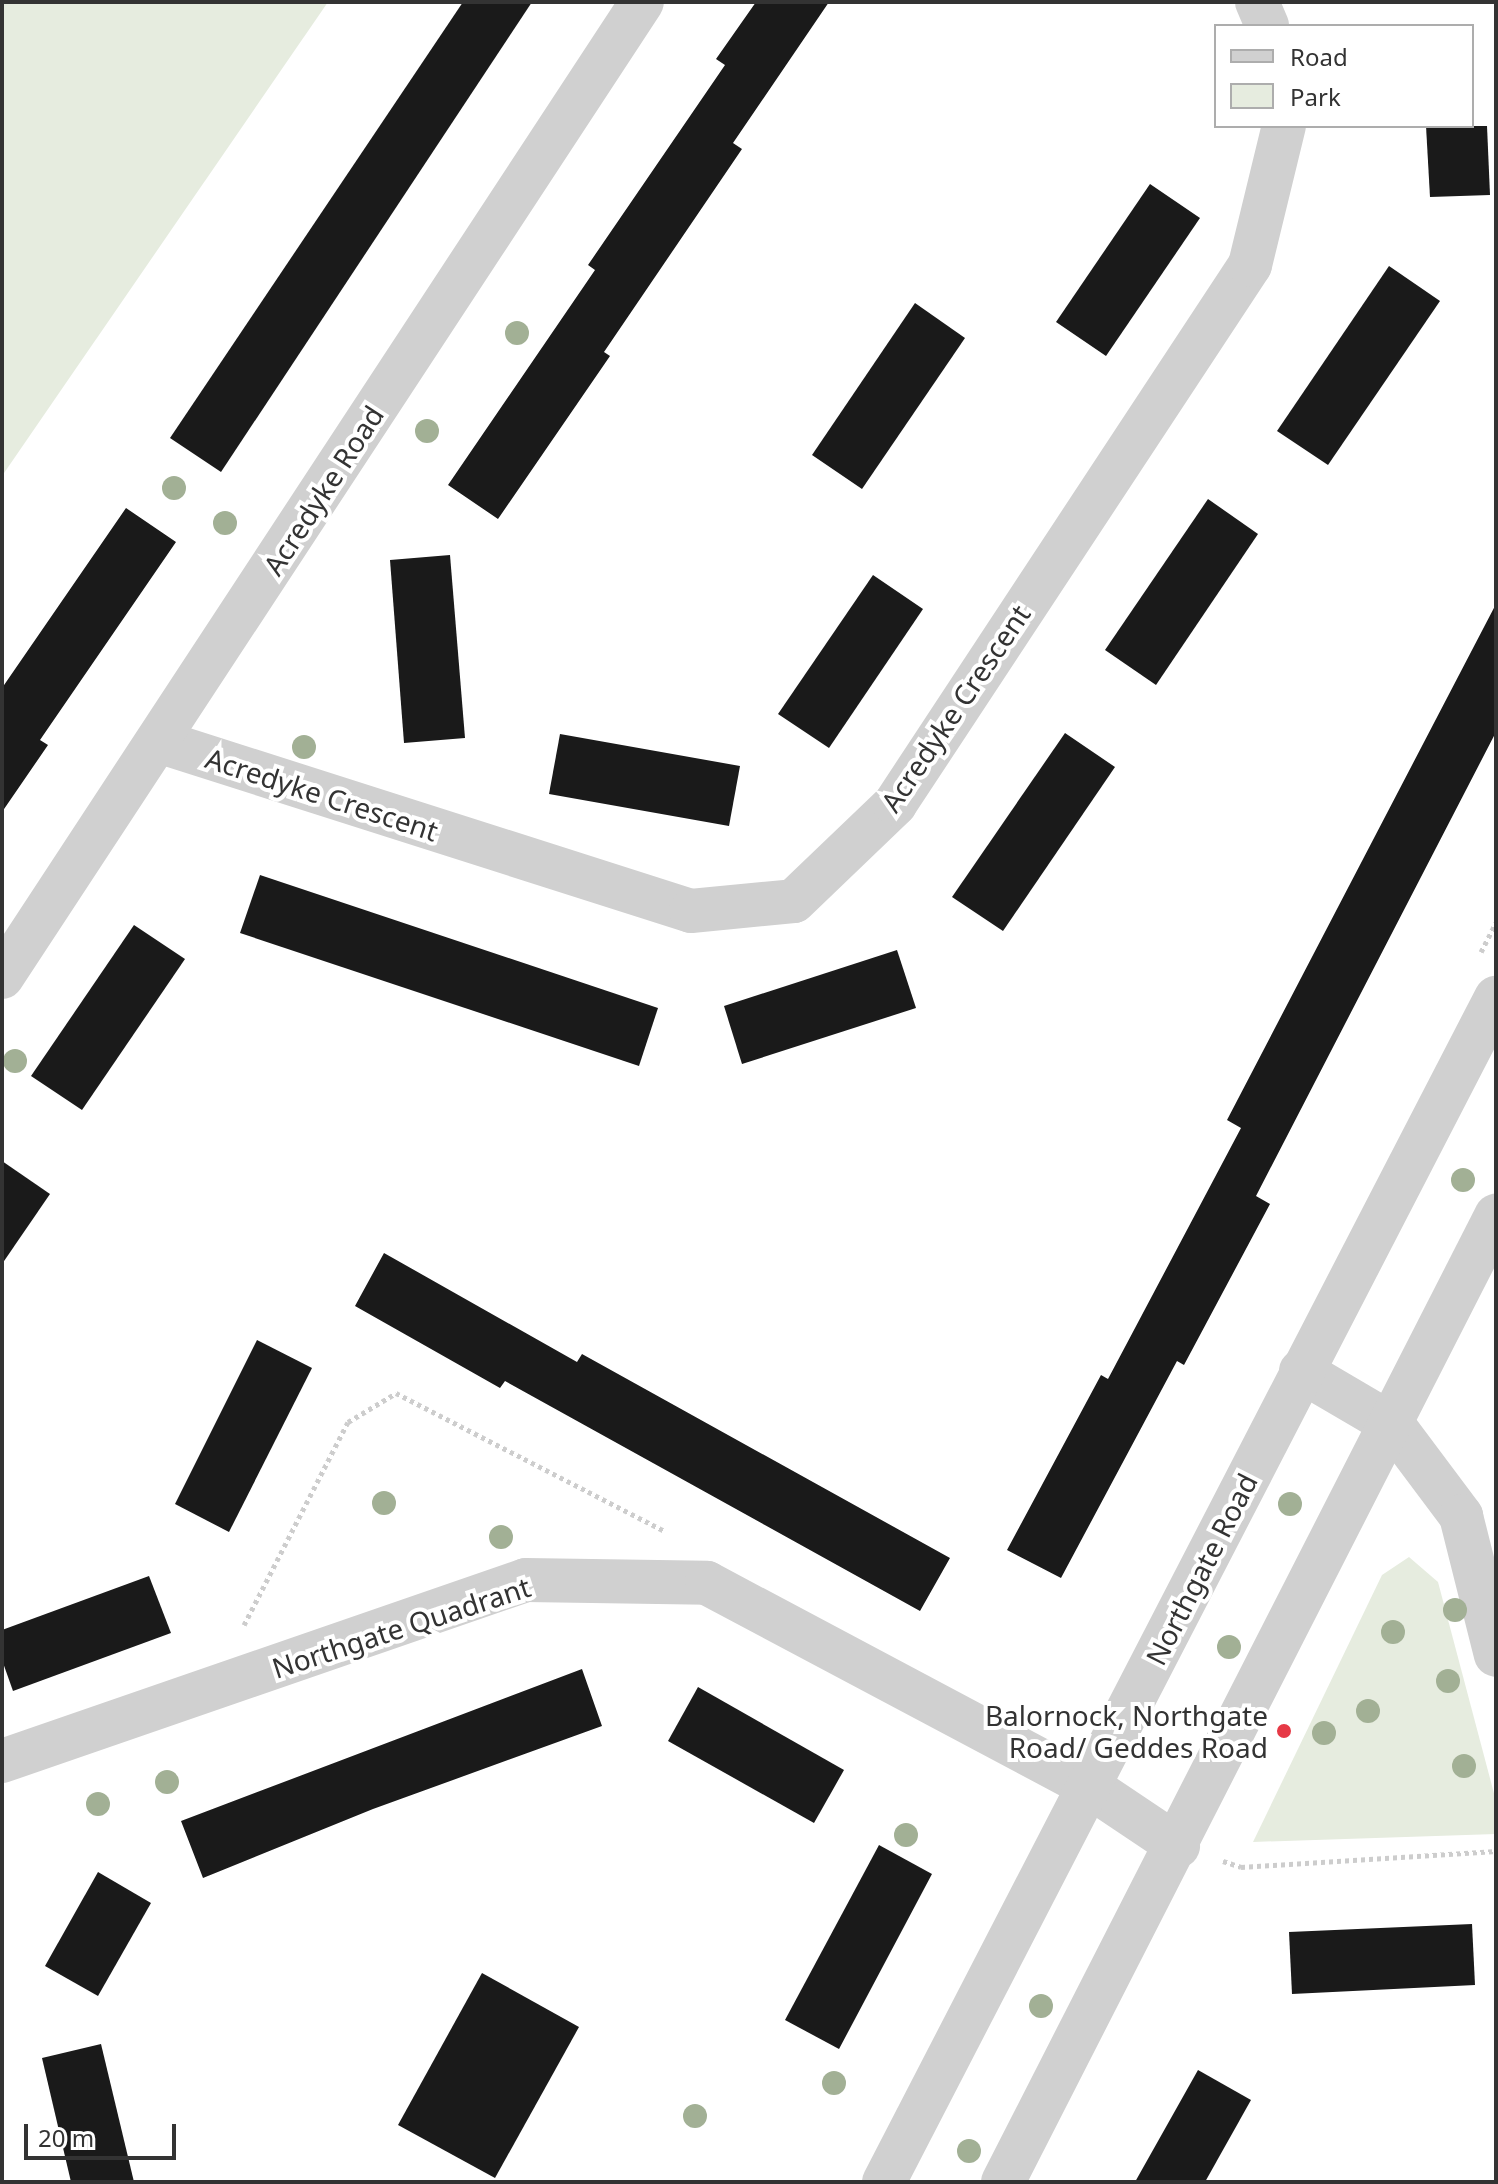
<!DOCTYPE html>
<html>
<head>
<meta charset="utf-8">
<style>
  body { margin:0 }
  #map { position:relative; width:1498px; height:2184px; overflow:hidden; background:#fff; font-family:"Noto Sans",sans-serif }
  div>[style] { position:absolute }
  .green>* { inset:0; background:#e6ecdf }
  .building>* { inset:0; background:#1a1a1a }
  .path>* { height:5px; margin-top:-2.5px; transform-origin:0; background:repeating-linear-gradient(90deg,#cdcdcd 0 4px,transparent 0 8px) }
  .minor>* { height:44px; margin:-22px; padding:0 22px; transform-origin:22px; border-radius:22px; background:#d0d0d0 }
  .tertiary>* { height:44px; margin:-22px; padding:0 22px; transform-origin:22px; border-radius:22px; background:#d0d0d0 }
  .trees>* { width:24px; height:24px; margin:-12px; border-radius:50%; background:#a2b095 }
  .dots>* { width:22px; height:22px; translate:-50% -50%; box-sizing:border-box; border:4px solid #fff; border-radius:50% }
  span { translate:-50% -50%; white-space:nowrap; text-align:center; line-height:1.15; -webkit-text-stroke:8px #fff; paint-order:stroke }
  .street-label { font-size:28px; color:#333 }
  .poi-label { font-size:28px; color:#333 }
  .right { translate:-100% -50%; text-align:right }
  .frame { position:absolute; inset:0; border:4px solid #333; pointer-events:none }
  .legend { position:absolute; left:1214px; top:24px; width:260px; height:104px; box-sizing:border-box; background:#fff; border:2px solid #adadad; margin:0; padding:10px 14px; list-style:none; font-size:24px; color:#333 }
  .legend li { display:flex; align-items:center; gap:16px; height:40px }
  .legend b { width:40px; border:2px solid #adadad }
  .scale { position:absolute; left:24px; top:2124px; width:152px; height:36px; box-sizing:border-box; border:4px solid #333; border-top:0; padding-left:10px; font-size:24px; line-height:28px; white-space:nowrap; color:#333; -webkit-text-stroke:6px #fff; paint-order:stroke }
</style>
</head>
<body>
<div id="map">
  <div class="green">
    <i style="clip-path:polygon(2px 2px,328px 2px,2px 476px)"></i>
    <i style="clip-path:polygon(1409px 1557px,1438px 1582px,1496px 1801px,1496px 1834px,1253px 1842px,1382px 1575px)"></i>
  </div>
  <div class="building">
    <i style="clip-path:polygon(463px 2px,532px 2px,221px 472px,170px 438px)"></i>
    <i style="clip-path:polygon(756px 2px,829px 2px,733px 143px,742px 149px,604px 352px,610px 356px,498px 519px,448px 485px,595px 270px,588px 265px,725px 65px,716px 59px)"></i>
    <i style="clip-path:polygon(1426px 126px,1487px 126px,1490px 195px,1430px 197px)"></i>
    <i style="clip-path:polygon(1150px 184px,1200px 218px,1106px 356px,1056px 322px)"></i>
    <i style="clip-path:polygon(1389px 266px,1440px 301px,1328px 465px,1277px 431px)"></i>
    <i style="clip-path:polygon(915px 303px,965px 338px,862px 489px,812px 455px)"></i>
    <i style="clip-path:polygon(1208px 499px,1258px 534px,1156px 685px,1105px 650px)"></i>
    <i style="clip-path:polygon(126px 508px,176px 542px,40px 740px,48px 745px,2px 812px,2px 688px)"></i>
    <i style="clip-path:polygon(450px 555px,465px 738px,404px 743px,390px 560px)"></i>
    <i style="clip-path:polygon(873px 575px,923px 609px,829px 748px,778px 714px)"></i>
    <i style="clip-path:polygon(1496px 604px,1496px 732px,1256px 1196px,1270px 1204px,1184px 1365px,1177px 1361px,1061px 1578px,1007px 1550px,1101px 1375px,1108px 1379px,1241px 1128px,1227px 1120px)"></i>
    <i style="clip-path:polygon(1065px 733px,1115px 767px,1003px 931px,952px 897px)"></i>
    <i style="clip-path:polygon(560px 734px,740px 766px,729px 826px,549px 794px)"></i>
    <i style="clip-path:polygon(260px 875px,658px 1008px,639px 1066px,240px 933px)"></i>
    <i style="clip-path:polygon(134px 925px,185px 959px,82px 1110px,31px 1076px)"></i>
    <i style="clip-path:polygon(897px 950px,916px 1008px,742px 1064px,724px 1006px)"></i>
    <i style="clip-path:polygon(2px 1161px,50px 1194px,2px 1264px)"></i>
    <i style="clip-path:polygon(384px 1253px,577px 1362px,582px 1354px,950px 1558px,920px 1611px,505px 1381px,500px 1388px,355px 1306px)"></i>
    <i style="clip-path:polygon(257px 1340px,312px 1368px,229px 1532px,175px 1504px)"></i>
    <i style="clip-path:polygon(149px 1576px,171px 1633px,13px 1691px,2px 1660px,2px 1630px)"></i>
    <i style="clip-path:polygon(582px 1669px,602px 1726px,373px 1809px,203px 1878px,181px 1821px)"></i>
    <i style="clip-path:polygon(698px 1687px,844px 1770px,814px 1823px,668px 1741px)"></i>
    <i style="clip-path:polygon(879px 1845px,932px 1874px,839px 2049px,785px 2020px)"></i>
    <i style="clip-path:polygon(98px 1872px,151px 1903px,98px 1996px,45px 1966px)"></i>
    <i style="clip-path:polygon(1472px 1924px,1475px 1985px,1292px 1994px,1289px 1932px)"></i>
    <i style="clip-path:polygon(482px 1973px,579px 2027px,495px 2178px,398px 2125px)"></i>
    <i style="clip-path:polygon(101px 2044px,134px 2182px,71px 2182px,42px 2058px)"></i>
    <i style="clip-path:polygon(1198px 2070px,1251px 2100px,1205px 2182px,1135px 2182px)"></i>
  </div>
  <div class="path">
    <i style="left:1481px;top:952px;width:33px;rotate:-63deg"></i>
    <i style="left:244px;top:1625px;width:228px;rotate:-62.9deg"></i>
    <i style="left:348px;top:1422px;width:56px;rotate:-31.1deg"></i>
    <i style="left:396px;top:1393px;width:302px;rotate:27.2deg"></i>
    <i style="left:1223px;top:1861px;width:19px;rotate:18deg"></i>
    <i style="left:1241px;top:1867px;width:256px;rotate:-3.6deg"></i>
  </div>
  <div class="minor">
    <i style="left:1257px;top:2px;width:26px;rotate:67deg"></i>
    <i style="left:158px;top:741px;width:559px;rotate:17.69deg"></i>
    <i style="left:691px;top:911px;width:103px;rotate:-5.5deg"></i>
    <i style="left:794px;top:901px;width:140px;rotate:-43.8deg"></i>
    <i style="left:895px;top:804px;width:645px;rotate:-56.63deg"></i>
    <i style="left:1250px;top:265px;width:143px;rotate:-76.3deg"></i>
    <i style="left:2px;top:977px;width:1166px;rotate:-56.72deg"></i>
    <i style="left:1301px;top:1371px;width:107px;rotate:30.4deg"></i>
    <i style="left:1393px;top:1425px;width:114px;rotate:53.2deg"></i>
    <i style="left:1461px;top:1516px;width:143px;rotate:75.9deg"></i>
    <i style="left:2px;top:1761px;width:554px;rotate:-19.06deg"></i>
    <i style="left:526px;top:1580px;width:181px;rotate:0.9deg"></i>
    <i style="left:707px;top:1583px;width:434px;rotate:28deg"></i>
    <i style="left:1090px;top:1787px;width:106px;rotate:33.8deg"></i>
  </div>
  <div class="tertiary">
    <i style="left:884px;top:2182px;width:1333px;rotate:-62.67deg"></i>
    <i style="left:1003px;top:2182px;width:1085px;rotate:-62.96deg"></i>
  </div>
  <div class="trees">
    <i style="left:517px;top:333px"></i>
    <i style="left:427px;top:431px"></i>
    <i style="left:174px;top:488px"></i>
    <i style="left:225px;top:523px"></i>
    <i style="left:304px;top:747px"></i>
    <i style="left:15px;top:1061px"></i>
    <i style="left:1463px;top:1180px"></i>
    <i style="left:384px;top:1503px"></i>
    <i style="left:1290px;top:1504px"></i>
    <i style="left:501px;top:1537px"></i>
    <i style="left:1455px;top:1610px"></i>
    <i style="left:1393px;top:1632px"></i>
    <i style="left:1229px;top:1647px"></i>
    <i style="left:1448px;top:1681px"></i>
    <i style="left:1368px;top:1711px"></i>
    <i style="left:1324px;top:1733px"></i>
    <i style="left:1464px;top:1766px"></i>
    <i style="left:167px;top:1782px"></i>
    <i style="left:98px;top:1804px"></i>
    <i style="left:906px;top:1835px"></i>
    <i style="left:1041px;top:2006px"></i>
    <i style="left:834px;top:2083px"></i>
    <i style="left:695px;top:2116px"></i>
    <i style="left:969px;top:2151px"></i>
  </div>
  <div class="dots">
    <i style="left:1284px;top:1731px;background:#e63946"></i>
  </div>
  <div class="street-label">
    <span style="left:323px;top:490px;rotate:-57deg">Acredyke Road</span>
    <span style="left:955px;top:708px;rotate:-56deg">Acredyke Crescent</span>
    <span style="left:322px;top:794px;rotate:18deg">Acredyke Crescent</span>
    <span style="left:1201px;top:1569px;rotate:-63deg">Northgate Road</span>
    <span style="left:401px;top:1627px;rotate:-18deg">Northgate Quadrant</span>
  </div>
  <div class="poi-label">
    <span class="right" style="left:1268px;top:1731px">Balornock, Northgate<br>Road/ Geddes Road</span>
  </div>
  <div class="frame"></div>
  <ul class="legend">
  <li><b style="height:10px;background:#d0d0d0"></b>Road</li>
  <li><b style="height:22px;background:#e6ecdf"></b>Park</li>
  </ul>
  <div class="scale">20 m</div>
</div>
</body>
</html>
